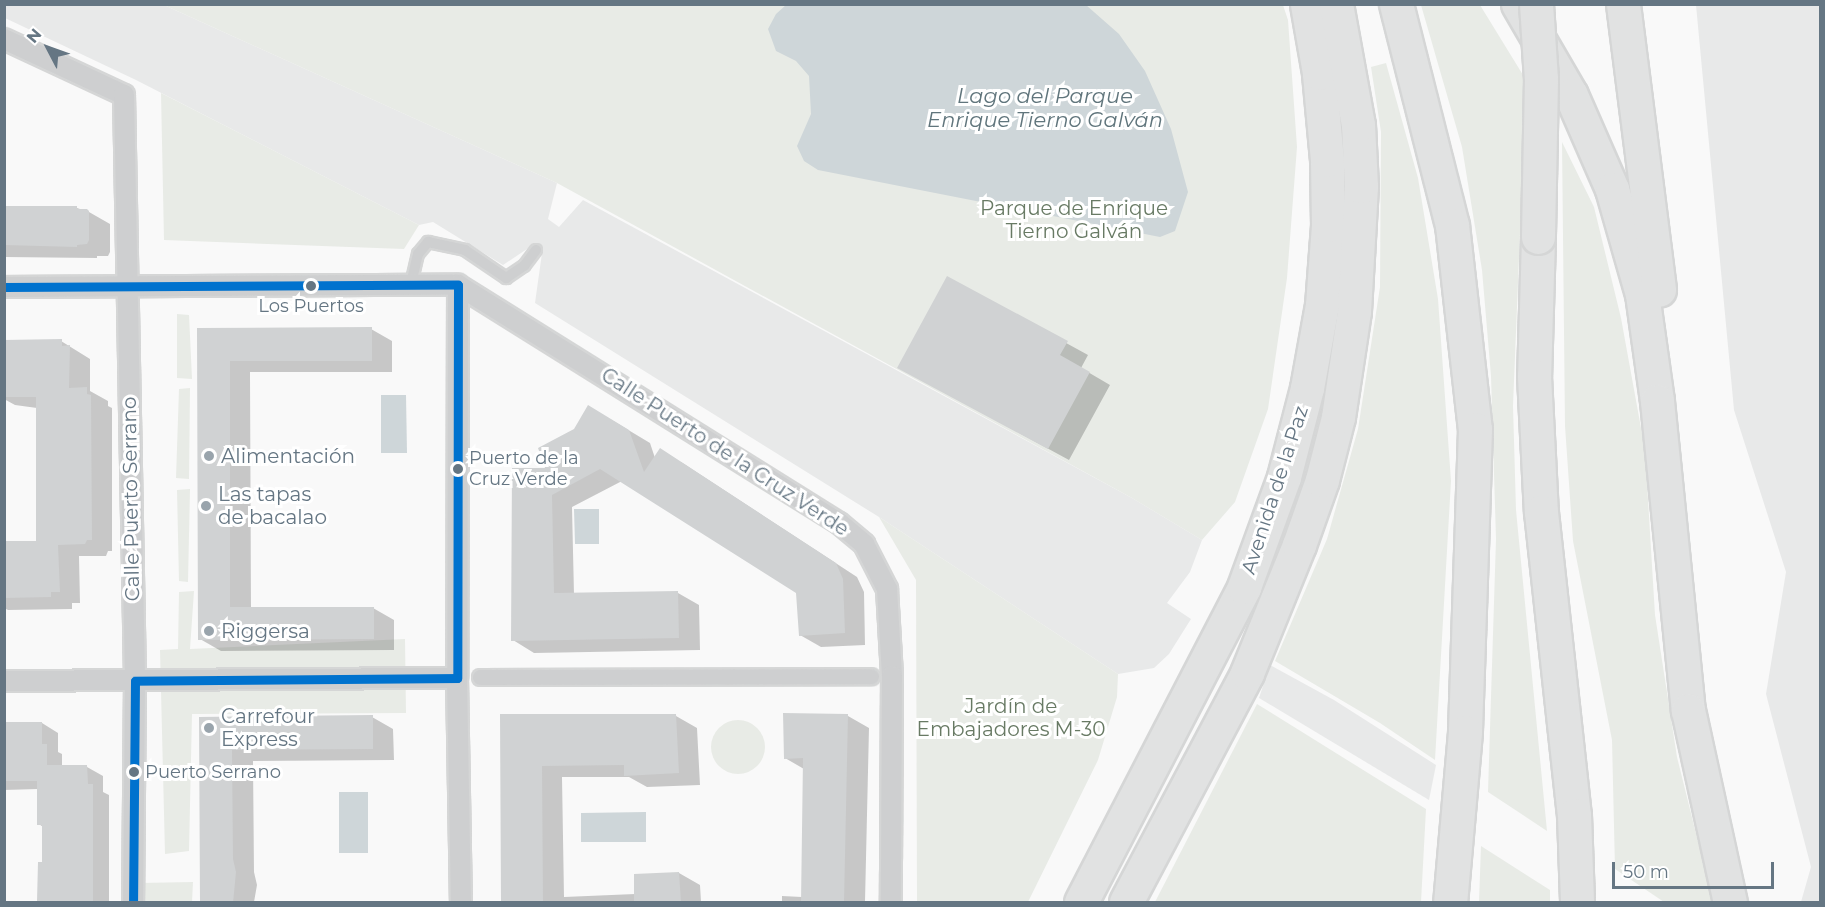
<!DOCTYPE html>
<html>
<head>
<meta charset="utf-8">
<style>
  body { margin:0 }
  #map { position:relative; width:1825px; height:907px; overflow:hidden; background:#f9f9f9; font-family:Montserrat,sans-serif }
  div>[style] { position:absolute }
  .built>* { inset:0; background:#e8e9e9 }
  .green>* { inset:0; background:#e8ebe6 }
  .round { border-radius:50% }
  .water>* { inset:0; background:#ced6d9 }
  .shadow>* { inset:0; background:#0003 }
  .building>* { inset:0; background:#d0d2d3 }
  .roads { filter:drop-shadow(2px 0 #d5d6d6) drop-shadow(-2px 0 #d5d6d6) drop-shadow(0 2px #d5d6d6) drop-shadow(0 -2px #d5d6d6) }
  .service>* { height:10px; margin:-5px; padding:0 5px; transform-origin:5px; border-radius:5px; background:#cecfd0 }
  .pedestrian>* { height:15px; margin:-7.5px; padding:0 7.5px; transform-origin:7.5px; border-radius:7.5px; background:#cecfd0 }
  .minor>* { height:20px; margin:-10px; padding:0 10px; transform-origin:10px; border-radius:10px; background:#cecfd0 }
  .motorway>* { height:33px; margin:-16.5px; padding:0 16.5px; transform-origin:16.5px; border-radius:16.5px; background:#e1e2e2 }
  .bridges { filter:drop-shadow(2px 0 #d5d6d6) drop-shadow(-2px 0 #d5d6d6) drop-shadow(0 2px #d5d6d6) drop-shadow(0 -2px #d5d6d6) }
  .motorway-bridge>* { height:33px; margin:-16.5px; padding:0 16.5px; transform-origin:16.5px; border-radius:16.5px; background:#e1e2e2 }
  .bus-1>* { height:9px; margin:-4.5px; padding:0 4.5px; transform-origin:4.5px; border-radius:4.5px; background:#0072ce }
  .dots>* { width:16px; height:16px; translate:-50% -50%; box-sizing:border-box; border:3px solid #fff; border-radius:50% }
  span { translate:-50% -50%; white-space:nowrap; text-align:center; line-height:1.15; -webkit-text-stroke:6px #fff; paint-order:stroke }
  .bus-label { font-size:18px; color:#657683 }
  .left { translate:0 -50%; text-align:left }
  .park-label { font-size:20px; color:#687a64 }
  .street-label { font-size:20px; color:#657683 }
  .poi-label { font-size:20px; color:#657683 }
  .water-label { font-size:21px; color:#60757c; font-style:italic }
  .frame { position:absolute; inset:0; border:6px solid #657683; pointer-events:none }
  .north { position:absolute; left:18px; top:18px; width:60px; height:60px; -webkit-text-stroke:4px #fff; paint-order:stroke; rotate:311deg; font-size:16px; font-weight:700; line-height:24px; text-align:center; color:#657683 }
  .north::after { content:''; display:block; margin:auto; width:21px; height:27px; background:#657683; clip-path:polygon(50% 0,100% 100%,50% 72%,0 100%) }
  .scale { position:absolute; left:1612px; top:862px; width:162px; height:27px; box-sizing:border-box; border:3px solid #657683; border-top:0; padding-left:8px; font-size:18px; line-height:21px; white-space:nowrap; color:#657683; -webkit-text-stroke:4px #fff; paint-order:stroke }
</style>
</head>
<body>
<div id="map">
  <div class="built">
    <i style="clip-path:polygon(5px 5px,164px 5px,557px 183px,548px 219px,559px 227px,583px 200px,1132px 498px,1202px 540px,1190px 572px,1167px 603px,1191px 619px,1169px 654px,1154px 668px,1118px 674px,879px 517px,535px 303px,542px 253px,530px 247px,503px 265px,433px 222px,419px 225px,136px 80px,5px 18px)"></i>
    <i style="clip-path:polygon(1696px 5px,1820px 5px,1820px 902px,1801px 902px,1811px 867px,1766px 694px,1786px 572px,1734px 410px)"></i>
    <i style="clip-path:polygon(1270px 665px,1334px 700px,1436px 765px,1429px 800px,1259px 698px)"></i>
  </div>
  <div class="green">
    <i style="clip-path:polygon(164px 5px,1283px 5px,1288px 20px,1297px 147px,1287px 278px,1268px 409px,1235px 502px,1202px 540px,1132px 498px,557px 183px)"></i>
    <i style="clip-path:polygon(1421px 5px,1480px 5px,1523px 75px,1523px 159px,1513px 406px,1516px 510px,1547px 831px,1488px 792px,1496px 539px,1491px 376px,1482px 270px,1462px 147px)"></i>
    <i style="clip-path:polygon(1386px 63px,1418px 178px,1438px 299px,1451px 481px,1435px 760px,1380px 723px,1275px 661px,1327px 539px,1358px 429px,1380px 287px,1381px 132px,1371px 67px)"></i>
    <i style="clip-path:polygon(161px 93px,419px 225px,404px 249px,164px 240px)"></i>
    <i style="clip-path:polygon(1562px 142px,1594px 207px,1621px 318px,1645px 450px,1655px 615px,1677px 757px,1713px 902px,1664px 902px,1615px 869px,1612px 740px,1573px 541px,1565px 426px)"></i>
    <i style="clip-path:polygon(177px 314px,189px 315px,192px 379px,177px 378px)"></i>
    <i style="clip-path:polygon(190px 388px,189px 479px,176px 478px,179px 389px)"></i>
    <i style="clip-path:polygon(190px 489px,188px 582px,179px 581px,177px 490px)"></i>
    <i style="clip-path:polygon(879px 517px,1118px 674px,1117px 697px,1098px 760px,1028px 902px,917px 902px,916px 580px)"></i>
    <i style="clip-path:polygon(194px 591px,190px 649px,405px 639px,406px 713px,192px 714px,189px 851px,165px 854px,160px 650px,178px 649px,179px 592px)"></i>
    <i style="clip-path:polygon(1257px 704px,1426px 809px,1421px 902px,1155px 902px)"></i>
    <i class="round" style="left:711px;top:720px;width:54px;height:54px"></i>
    <i style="clip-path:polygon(1481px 846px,1550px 890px,1550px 902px,1479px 902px)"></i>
    <i style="clip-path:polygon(193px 882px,192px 902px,142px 902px,139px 883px)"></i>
  </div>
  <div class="water">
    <i style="clip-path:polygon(786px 5px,1086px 5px,1119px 34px,1145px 71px,1171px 129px,1188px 192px,1175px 231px,1160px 237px,818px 170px,804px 161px,797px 146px,811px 114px,809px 76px,796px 61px,776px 51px,768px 29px,776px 14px)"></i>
    <i style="clip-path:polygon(381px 395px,406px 395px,407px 453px,381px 453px)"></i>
    <i style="clip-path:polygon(574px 509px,599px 509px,599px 544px,575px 544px)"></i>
    <i style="clip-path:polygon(339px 792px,368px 792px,368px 853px,339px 853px)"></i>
    <i style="clip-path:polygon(646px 812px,646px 842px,581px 842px,581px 813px)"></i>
  </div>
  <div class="shadow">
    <i style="clip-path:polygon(4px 208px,77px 208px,89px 212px,110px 224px,110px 252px,108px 256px,97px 256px,97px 258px,4px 257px)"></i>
    <i style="clip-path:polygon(948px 278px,1088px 355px,1081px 368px,1110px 385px,1069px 460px,920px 379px)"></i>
    <i style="clip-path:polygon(371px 329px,392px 341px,392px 372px,250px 372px,251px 609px,373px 608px,394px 620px,394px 650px,221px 651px,200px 639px,198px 330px)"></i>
    <i style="clip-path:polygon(61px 341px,90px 359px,90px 391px,108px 401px,108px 406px,112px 408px,112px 551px,108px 551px,106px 556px,79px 556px,80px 603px,72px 603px,72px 609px,8px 610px,4px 608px,4px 542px,38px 542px,37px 408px,15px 405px,4px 399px,4px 342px)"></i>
    <i style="clip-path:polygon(610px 419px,650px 443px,655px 458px,681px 462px,857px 577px,864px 592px,865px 645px,821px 647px,800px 635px,798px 592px,622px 481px,572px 507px,574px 594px,678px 593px,699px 605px,700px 650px,534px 653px,513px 640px,547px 469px)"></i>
    <i style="clip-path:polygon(785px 715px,848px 716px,869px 728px,865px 902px,782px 902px,782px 896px,802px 897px,804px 769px,785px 758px)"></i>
    <i style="clip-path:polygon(502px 716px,676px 716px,697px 728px,700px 785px,647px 787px,629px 777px,562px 777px,564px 897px,635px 894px,679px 873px,700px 885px,701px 902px,502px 902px)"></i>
    <i style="clip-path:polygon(372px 717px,393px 729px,394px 760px,253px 761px,254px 872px,257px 885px,254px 902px,201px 902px,200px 718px)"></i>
    <i style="clip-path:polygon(4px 723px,42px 723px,58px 733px,58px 752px,62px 754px,62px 767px,87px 767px,103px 776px,103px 792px,109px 795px,109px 902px,44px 902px,39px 900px,44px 863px,43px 827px,39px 824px,38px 789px,4px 790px)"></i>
  </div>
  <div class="building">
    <i style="clip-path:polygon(4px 206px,77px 206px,77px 209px,87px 209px,89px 211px,89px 240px,87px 244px,77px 245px,77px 247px,4px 245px)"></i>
    <i style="clip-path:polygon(947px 276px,1068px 341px,1060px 355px,1090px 372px,1048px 449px,897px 368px)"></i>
    <i style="clip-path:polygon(372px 327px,372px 361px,230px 361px,230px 607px,374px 607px,374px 639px,198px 640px,197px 328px)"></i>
    <i style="clip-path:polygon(62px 339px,62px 346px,70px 345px,69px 388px,87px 387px,87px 394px,91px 395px,92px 540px,87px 540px,85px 544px,58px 545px,60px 592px,51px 592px,51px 597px,4px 598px,4px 541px,36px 541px,36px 397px,4px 397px,4px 340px)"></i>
    <i style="clip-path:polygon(588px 405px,629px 430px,644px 472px,660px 448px,836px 563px,843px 579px,845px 633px,799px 636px,796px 593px,600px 469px,552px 495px,554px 593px,678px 591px,679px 638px,511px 641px,512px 468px,545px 468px,538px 448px,574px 429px)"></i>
    <i style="clip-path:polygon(783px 713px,848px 714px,844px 903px,801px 903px,803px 758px,784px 759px)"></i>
    <i style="clip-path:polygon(500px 714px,676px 714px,679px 773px,624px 776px,624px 765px,542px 766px,543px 903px,501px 903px)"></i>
    <i style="clip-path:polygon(373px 715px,373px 749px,232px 750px,233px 859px,236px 872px,233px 903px,200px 903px,199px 717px)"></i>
    <i style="clip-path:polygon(4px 722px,42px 722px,42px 744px,47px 744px,47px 765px,87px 765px,88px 784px,93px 784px,93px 903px,37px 901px,38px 862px,42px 862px,42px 825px,37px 825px,37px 781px,4px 781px)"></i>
    <i style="clip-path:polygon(679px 872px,681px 903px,634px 903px,634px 874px)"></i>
  </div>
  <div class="roads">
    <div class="service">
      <i style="left:411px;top:284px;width:31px;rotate:-77deg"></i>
      <i style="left:418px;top:254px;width:16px;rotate:-50deg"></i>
      <i style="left:428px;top:242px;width:38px;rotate:12deg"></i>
      <i style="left:465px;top:250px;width:50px;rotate:34.3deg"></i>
      <i style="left:506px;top:278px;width:22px;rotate:-34deg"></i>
      <i style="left:524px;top:266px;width:20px;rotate:-53deg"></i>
    </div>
    <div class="pedestrian">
      <i style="left:480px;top:677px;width:391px;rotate:-0.1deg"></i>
    </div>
    <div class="minor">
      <i style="left:4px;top:39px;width:132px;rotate:25deg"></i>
      <i style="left:124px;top:95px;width:586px;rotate:88.92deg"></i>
      <i style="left:135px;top:681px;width:221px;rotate:90.5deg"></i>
      <i style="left:458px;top:285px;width:393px;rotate:90.1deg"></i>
      <i style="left:457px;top:678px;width:224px;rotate:89deg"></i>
      <i style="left:4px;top:287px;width:454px;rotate:-0.3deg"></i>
      <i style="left:458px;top:285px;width:449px;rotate:32deg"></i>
      <i style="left:839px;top:523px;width:33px;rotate:40deg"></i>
      <i style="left:864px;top:544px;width:51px;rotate:62.9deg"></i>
      <i style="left:887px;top:589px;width:87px;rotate:86.7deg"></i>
      <i style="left:892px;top:676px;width:226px;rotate:90.3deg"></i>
      <i style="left:4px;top:681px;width:453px;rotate:-0.4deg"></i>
    </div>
    <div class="motorway">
      <i style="left:1396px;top:4px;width:228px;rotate:75.8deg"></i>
      <i style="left:1452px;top:225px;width:205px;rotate:83.6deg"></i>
      <i style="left:1475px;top:429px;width:303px;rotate:91.9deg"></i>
      <i style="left:1465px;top:732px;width:171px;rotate:95deg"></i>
      <i style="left:1518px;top:4px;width:105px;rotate:59.8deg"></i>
      <i style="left:1571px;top:95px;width:103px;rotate:66.4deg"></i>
      <i style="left:1612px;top:189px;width:109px;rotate:74.1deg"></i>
      <i style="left:1642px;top:294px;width:108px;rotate:82deg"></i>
      <i style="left:1657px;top:401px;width:311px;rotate:84.3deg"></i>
      <i style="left:1688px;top:710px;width:197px;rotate:77.7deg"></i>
      <i style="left:1623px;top:4px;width:288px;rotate:82.8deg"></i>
      <i style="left:1538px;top:237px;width:139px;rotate:91.6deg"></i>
      <i style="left:1534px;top:376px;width:136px;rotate:87.1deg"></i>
      <i style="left:1541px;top:512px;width:305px;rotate:83.8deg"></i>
      <i style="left:1574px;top:815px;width:87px;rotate:88deg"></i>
      <i style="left:1081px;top:902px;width:355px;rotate:-62.6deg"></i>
      <i style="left:1244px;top:587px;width:117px;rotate:-70deg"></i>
      <i style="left:1284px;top:477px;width:92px;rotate:-75.5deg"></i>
      <i style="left:1307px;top:388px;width:84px;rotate:-79.8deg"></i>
      <i style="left:1322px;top:305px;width:80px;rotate:-85.7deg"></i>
      <i style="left:1328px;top:225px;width:65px;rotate:-90.9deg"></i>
      <i style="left:1327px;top:160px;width:87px;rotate:-95.3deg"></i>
      <i style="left:1319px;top:73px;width:70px;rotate:-99.9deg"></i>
      <i style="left:1126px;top:902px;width:259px;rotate:-62.1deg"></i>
      <i style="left:1247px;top:673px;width:138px;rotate:-67.9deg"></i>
      <i style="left:1299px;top:545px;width:69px;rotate:-70.5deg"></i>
      <i style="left:1322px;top:480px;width:65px;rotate:-75.7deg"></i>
      <i style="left:1338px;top:417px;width:107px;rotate:-81.4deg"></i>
      <i style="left:1354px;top:311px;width:125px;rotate:-86.8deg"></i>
      <i style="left:1361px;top:186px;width:61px;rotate:-92.8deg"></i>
      <i style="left:1358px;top:125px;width:123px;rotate:-100.3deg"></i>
    </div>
  </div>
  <div class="bridges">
    <div class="motorway-bridge">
      <i style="left:1536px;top:4px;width:75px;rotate:86.2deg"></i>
      <i style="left:1541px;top:79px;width:158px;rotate:91.1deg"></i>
    </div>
  </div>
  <div class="bus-1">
    <i style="left:4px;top:287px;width:454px;rotate:-0.3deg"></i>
    <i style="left:458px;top:285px;width:393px;rotate:90.1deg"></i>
    <i style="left:457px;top:678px;width:322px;rotate:179.5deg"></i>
    <i style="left:135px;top:681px;width:221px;rotate:90.5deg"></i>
  </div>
  <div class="dots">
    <i style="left:311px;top:286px;background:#657683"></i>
    <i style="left:209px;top:456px;background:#99a4ac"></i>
    <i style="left:458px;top:469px;background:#657683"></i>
    <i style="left:206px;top:506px;background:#99a4ac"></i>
    <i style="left:209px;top:631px;background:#99a4ac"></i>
    <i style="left:209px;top:728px;background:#99a4ac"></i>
    <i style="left:134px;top:772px;background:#657683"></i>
  </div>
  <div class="bus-label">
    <span style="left:311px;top:306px">Los Puertos</span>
    <span class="left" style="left:469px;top:469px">Puerto de la<br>Cruz Verde</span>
    <span class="left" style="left:145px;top:772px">Puerto Serrano</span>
  </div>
  <div class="park-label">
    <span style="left:1074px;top:220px">Parque de Enrique<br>Tierno Galván</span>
    <span style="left:1011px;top:718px">Jardín de<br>Embajadores M-30</span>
  </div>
  <div class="street-label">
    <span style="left:725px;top:452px;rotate:33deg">Calle Puerto de la Cruz Verde</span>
    <span style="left:1275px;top:490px;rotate:-72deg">Avenida de la Paz</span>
    <span style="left:131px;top:499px;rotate:-91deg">Calle Puerto Serrano</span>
  </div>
  <div class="poi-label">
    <span class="left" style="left:221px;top:456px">Alimentación</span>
    <span class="left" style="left:218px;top:506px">Las tapas<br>de bacalao</span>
    <span class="left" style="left:221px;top:631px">Riggersa</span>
    <span class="left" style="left:221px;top:728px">Carrefour<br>Express</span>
  </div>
  <div class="water-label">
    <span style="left:1045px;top:108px">Lago del Parque<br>Enrique Tierno Galván</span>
  </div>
  <div class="frame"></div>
  <div class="north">N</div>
  <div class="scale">50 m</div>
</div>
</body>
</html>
